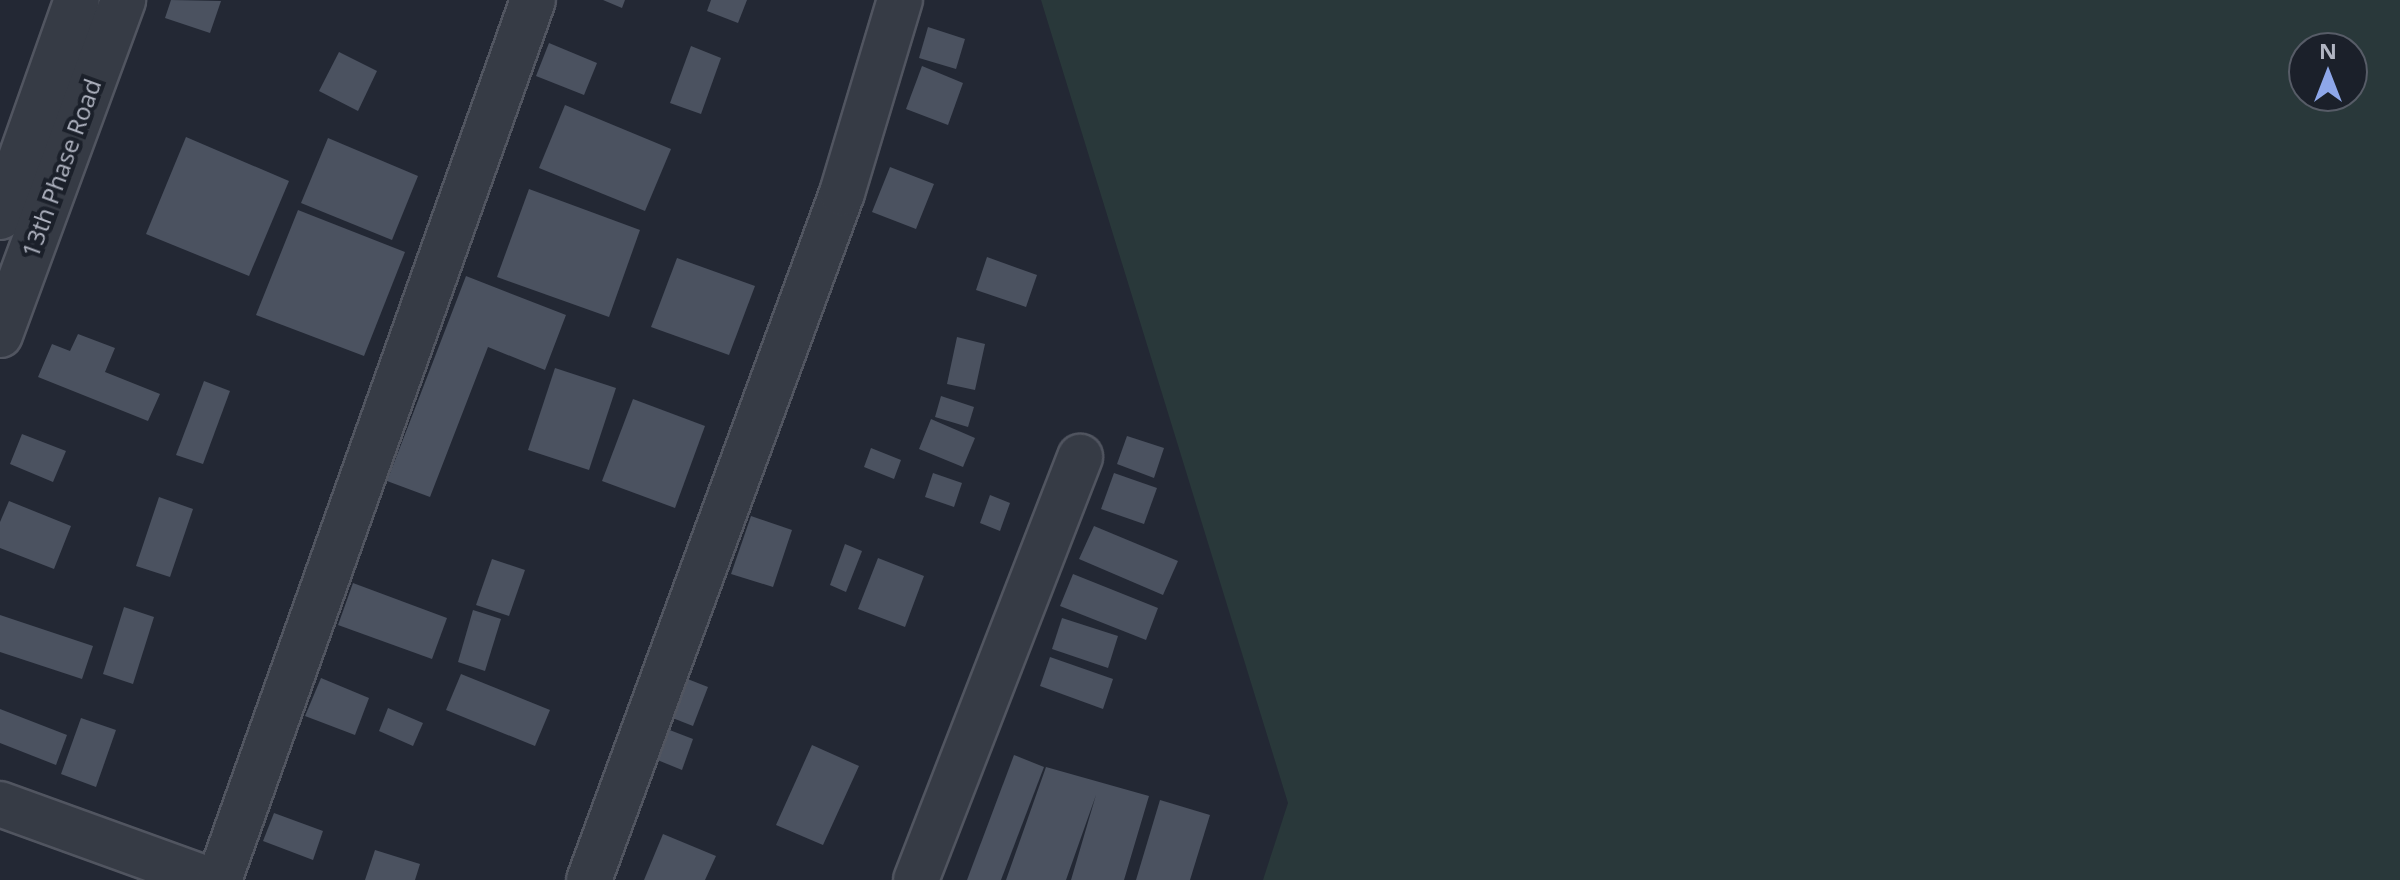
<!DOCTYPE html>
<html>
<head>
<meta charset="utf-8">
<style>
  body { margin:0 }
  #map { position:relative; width:2400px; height:880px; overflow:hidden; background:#232834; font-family:"Open Sans",sans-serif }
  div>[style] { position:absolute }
  .green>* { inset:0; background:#29383a }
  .building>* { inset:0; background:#4b5260 }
  .roads { filter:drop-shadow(2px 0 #515560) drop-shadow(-2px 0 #515560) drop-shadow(0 2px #515560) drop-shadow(0 -2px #515560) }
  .minor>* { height:44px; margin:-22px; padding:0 22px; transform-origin:22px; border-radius:22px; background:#363b45 }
  .tertiary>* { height:44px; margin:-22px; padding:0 22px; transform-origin:22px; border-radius:22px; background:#363b45 }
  span { translate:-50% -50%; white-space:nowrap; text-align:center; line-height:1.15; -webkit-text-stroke:8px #1b202a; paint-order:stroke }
  .street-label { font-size:24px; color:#b1b5c2 }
  .north { position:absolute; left:2288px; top:32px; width:80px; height:80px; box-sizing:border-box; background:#1b202a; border:2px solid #575c67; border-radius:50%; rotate:0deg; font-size:22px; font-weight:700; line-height:32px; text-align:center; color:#b1b5c2 }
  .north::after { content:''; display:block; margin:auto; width:28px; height:36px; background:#8ea7e9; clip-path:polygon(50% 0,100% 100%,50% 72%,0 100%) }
</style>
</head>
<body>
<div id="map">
  <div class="green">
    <i style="clip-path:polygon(evenodd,1041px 0,2400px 0,2400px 880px,1263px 880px,1288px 803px,1041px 0,2304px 48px,2352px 48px,2352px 96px,2304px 96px,2304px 48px)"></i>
  </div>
  <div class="building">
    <i style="clip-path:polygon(171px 0,221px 1px,210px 33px,165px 18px)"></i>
    <i style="clip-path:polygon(603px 0,625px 0,622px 8px)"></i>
    <i style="clip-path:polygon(711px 0,747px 0,738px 23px,707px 11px)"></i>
    <i style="clip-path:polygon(928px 27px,965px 39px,956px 69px,919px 58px)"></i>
    <i style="clip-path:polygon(549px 43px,597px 63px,584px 95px,536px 76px)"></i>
    <i style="clip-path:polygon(691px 46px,721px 58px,701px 114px,670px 103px)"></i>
    <i style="clip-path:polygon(339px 52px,377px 71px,358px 111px,319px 91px)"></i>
    <i style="clip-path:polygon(922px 66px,963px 83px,948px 125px,906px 109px)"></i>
    <i style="clip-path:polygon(565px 105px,671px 149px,645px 211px,539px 168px)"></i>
    <i style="clip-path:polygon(186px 137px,289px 181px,249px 276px,146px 234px)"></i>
    <i style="clip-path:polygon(328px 138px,418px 176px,392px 240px,301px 203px)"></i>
    <i style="clip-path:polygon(890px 167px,934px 184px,916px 229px,872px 212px)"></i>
    <i style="clip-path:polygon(529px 189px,640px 230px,609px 317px,497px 277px)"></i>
    <i style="clip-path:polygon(298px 210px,405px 252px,364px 356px,256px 315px)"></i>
    <i style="clip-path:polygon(987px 257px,1037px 275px,1026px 307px,976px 290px)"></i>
    <i style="clip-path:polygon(677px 258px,755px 286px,729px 355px,651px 327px)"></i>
    <i style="clip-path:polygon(466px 276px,566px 315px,545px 370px,488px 347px,430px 497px,387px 481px)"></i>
    <i style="clip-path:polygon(78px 334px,115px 348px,105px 372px,160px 394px,148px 421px,38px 377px,52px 344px,70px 351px)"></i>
    <i style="clip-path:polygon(957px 337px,985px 344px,975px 390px,947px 384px)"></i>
    <i style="clip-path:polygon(555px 368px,616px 388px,589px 470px,528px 450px)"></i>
    <i style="clip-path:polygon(204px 381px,230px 391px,203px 464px,176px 455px)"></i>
    <i style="clip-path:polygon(941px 396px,974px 407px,968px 427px,935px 417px)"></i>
    <i style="clip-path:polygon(633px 399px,705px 426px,675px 508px,602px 481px)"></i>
    <i style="clip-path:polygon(931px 419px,975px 438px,963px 467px,919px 449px)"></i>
    <i style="clip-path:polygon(22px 434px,66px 451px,53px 482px,10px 464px)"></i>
    <i style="clip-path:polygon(1127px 436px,1164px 448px,1154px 478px,1117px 464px)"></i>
    <i style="clip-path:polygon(871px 448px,901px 460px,894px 479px,864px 467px)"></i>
    <i style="clip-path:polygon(933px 473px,962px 483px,954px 507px,925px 497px)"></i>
    <i style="clip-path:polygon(1114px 473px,1157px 488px,1144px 524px,1101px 509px)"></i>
    <i style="clip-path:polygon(990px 495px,1010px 503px,1000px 531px,980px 523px)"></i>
    <i style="clip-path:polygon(159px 497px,193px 509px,170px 577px,136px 566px)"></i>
    <i style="clip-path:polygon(9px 501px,71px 526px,54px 569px,0 548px,0 522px)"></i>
    <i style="clip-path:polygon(751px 516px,792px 530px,773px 587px,731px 574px)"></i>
    <i style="clip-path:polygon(1094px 526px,1178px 561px,1163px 595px,1079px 559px)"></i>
    <i style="clip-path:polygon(845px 544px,862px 551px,846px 592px,830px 585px)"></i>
    <i style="clip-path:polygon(878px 558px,924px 576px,905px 627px,858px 609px)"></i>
    <i style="clip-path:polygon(492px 559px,525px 570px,509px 616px,476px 605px)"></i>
    <i style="clip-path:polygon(1073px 574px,1158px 608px,1146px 640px,1060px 606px)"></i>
    <i style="clip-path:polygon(353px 583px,447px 618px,432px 659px,338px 625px)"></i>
    <i style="clip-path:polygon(124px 607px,154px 617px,133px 684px,103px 674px)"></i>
    <i style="clip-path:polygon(473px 610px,501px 619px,485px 671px,458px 662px)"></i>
    <i style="clip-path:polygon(0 615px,93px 646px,82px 679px,0 652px)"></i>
    <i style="clip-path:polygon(1062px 618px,1118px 636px,1108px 668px,1052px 649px)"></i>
    <i style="clip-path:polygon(1050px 657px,1113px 679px,1103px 709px,1040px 686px)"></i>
    <i style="clip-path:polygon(461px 674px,550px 710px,535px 746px,446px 710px)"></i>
    <i style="clip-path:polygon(321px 678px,369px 698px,355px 735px,305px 716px)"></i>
    <i style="clip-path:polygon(685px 678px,708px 687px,693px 726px,670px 717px)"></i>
    <i style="clip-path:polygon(388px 708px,423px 723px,413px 746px,379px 731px)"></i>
    <i style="clip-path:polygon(0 709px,67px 735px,56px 765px,0 743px)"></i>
    <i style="clip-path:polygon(81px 718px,116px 730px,96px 787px,61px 774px)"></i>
    <i style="clip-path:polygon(667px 729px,693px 739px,682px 770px,655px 759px)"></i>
    <i style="clip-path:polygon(812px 745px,859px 766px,823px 845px,776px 825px)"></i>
    <i style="clip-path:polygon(1014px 755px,1044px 767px,1001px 880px,967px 880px)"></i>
    <i style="clip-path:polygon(1046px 767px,1149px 796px,1124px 880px,1071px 880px,1096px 795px,1066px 880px,1006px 880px)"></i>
    <i style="clip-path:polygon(1160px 800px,1210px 815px,1190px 880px,1136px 880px)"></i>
    <i style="clip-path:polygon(274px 813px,323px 831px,313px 860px,263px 841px)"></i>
    <i style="clip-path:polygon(663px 834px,716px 856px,705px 880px,644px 880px)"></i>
    <i style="clip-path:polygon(375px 850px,420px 864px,415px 880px,365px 880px)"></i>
  </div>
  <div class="roads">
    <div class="minor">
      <i style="left:0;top:804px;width:223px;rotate:19.9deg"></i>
      <i style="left:219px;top:880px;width:934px;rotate:-70.36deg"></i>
      <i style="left:589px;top:880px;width:732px;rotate:-69.78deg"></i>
      <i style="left:842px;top:193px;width:202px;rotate:-73.3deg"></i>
      <i style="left:916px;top:880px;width:454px;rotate:-68.8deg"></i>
    </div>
    <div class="tertiary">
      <i style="left:0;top:217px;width:230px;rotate:-70.5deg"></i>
      <i style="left:0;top:335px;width:357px;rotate:-69.8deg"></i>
    </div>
  </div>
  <div class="street-label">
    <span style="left:61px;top:168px;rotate:-70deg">13th Phase Road</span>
  </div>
  <div class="north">N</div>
</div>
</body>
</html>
